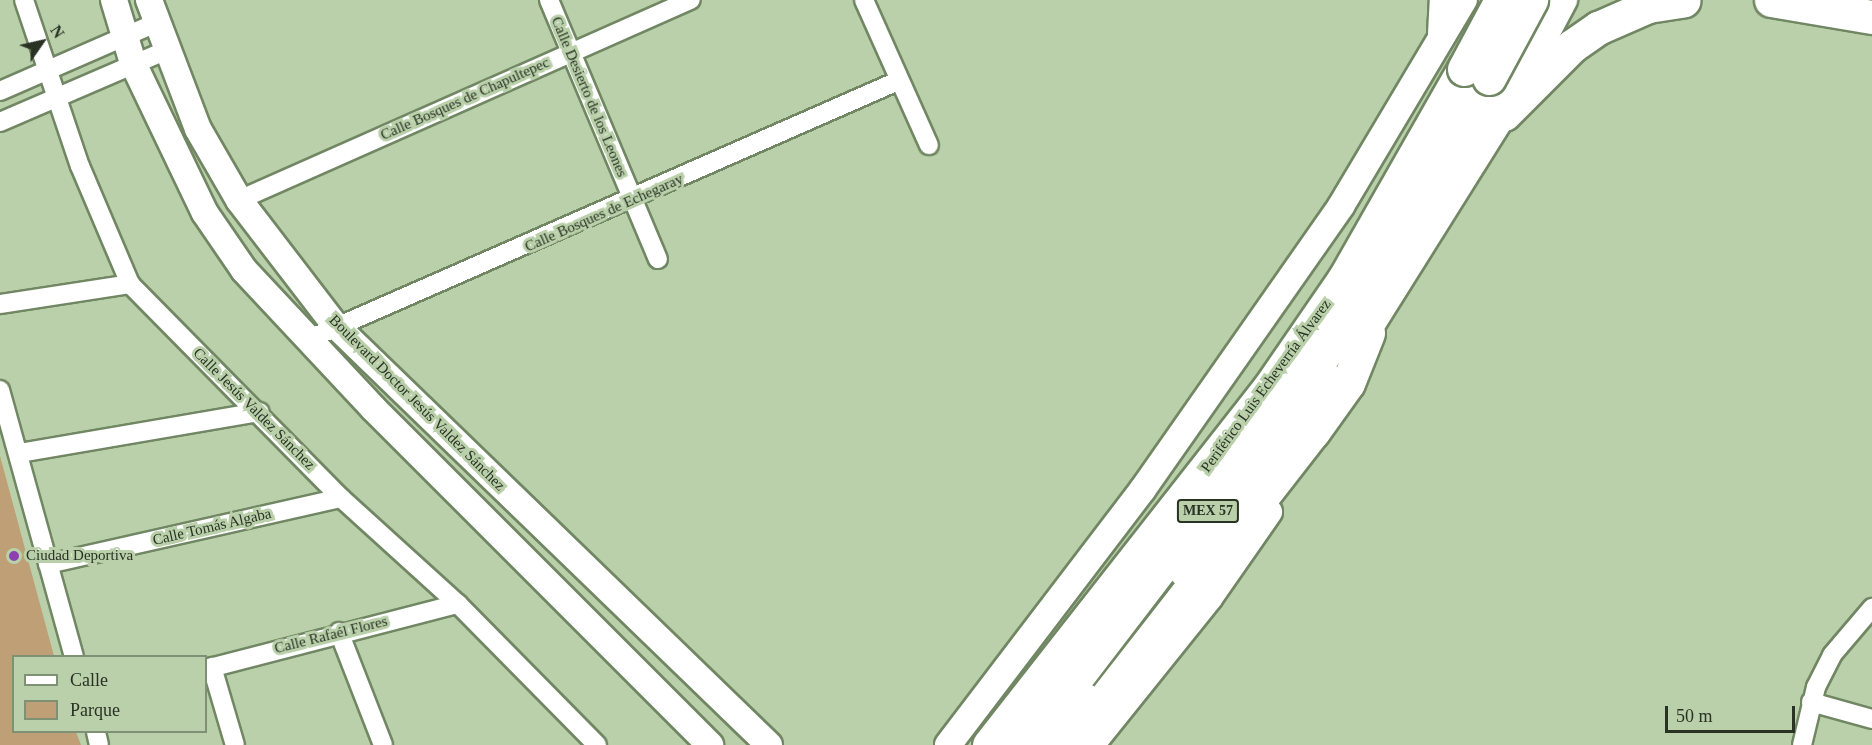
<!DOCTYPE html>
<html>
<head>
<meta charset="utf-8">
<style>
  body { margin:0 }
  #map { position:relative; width:1872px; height:745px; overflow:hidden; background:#b9d0aa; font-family:Georgia,serif }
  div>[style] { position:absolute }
  .green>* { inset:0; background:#be9f76 }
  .roads { filter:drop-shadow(2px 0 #718764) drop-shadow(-2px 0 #718764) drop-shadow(0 2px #718764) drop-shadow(0 -2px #718764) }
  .street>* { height:18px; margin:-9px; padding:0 9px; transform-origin:9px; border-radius:9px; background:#fff }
  .secondary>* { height:26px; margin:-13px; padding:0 13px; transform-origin:13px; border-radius:13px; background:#fff }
  .primary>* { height:28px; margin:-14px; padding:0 14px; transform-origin:14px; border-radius:14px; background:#fff }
  .highway>* { height:33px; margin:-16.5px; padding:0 16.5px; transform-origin:16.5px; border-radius:16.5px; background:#fff }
  .bridges { filter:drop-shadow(2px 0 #718764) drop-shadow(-2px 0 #718764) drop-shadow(0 2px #718764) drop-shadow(0 -2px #718764) }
  .highway-bridge>* { height:33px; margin:-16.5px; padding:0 16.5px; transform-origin:16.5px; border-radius:16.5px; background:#fff }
  .dots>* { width:16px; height:16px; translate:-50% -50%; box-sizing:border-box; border:3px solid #b9d0aa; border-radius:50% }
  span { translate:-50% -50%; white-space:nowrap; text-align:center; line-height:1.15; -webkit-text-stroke:6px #b9d0aa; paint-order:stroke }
  .shield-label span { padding:2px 4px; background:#b9d0aa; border:2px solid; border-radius:4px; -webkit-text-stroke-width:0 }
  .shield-label { font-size:14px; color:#293223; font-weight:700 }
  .street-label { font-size:15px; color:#293223 }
  .poi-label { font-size:15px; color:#293223 }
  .left { translate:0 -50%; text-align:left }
  .legend { position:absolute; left:12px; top:655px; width:195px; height:78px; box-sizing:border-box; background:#b9d0aa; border:2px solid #7f9174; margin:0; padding:8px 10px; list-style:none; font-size:18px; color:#293223 }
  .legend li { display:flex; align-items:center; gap:12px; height:30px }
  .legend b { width:30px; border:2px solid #7f9174 }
  .north { position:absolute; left:12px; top:12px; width:60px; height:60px; -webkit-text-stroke:4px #b9d0aa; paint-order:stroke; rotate:56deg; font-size:16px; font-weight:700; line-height:24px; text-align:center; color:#293223 }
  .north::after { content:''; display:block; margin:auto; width:21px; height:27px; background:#293223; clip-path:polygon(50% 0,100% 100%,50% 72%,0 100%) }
  .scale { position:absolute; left:1665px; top:706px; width:130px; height:27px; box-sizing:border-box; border:3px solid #293223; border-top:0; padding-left:8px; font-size:18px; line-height:21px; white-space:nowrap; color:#293223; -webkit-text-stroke:4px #b9d0aa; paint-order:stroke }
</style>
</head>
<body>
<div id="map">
  <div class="green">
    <i style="clip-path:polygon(0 456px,54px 656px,14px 656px,14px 732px,76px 732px,81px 745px,0 745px)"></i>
  </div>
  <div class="roads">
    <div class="street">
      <i style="left:24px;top:0;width:175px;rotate:71.4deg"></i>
      <i style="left:80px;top:166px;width:128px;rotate:67deg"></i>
      <i style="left:130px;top:284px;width:301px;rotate:45.4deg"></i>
      <i style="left:341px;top:498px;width:158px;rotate:42.2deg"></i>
      <i style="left:458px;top:604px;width:198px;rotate:45.4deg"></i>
      <i style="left:549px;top:0;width:281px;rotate:67.2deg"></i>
      <i style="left:864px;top:0;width:159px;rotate:65.9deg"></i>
      <i style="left:0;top:91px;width:170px;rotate:-23.6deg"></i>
      <i style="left:0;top:122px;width:180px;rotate:-23.3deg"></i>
      <i style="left:239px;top:200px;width:494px;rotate:-23.9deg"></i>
      <i style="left:0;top:304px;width:132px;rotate:-8.7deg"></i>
      <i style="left:307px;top:340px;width:647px;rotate:-23.67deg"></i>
      <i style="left:0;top:390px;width:276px;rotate:74.5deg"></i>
      <i style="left:19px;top:453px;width:244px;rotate:-9.7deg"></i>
      <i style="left:48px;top:564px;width:300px;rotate:-12.7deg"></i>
      <i style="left:339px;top:632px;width:121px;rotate:68.7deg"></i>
      <i style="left:212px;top:667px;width:81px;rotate:73.6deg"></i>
      <i style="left:206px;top:669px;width:260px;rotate:-14.5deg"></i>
      <i style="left:1811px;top:702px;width:63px;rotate:15.6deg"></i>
      <i style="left:96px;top:732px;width:13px;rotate:77deg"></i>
      <i style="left:1802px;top:745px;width:60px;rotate:-76.4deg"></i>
      <i style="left:1816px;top:687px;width:36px;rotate:-63deg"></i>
      <i style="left:1832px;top:655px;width:62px;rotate:-49.6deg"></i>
    </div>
    <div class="secondary">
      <i style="left:114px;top:0;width:66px;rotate:73.2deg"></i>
      <i style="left:133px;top:63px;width:166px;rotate:64.4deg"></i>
      <i style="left:205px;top:213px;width:69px;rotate:55.6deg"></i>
      <i style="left:244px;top:270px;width:189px;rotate:46.9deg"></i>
      <i style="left:373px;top:408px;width:477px;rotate:45deg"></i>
      <i style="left:149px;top:0;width:138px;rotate:69.2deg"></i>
      <i style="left:198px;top:129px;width:82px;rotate:60deg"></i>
      <i style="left:239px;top:200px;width:158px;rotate:52.5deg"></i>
      <i style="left:335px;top:325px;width:604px;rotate:44.06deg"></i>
      <i style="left:1357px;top:348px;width:276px;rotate:-57.9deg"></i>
      <i style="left:1504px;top:114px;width:129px;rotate:-62.2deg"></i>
      <i style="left:1183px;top:573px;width:245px;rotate:-52.5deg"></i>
      <i style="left:948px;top:745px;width:322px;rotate:-52.7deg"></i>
      <i style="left:1143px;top:489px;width:345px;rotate:-55deg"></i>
      <i style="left:1341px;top:206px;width:240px;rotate:-59.2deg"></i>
      <i style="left:1046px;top:745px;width:63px;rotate:-49.5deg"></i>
      <i style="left:1091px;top:745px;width:189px;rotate:-51.2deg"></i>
      <i style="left:1209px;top:598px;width:105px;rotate:-55.1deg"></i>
    </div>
    <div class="primary">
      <i style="left:1442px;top:34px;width:34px;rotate:-87deg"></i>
    </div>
    <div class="highway">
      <i style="left:1771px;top:0;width:102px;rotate:9.6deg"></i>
      <i style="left:1504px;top:114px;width:96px;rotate:-45deg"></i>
      <i style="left:1572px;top:46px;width:32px;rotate:-35deg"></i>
      <i style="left:1598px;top:28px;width:55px;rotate:-23.7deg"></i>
      <i style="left:1648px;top:6px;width:36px;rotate:-9deg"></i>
      <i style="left:989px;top:745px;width:454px;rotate:-51.9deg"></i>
      <i style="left:1269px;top:388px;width:132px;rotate:-55.5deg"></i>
      <i style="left:1344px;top:279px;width:242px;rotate:-60.3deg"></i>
      <i style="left:1025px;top:745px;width:505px;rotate:-52.56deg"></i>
      <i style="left:1332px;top:344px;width:218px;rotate:-58.5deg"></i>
      <i style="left:1446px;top:158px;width:91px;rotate:-61.7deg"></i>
      <i style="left:1069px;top:745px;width:397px;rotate:-52.1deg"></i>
      <i style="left:1313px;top:432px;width:60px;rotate:-54.5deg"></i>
      <i style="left:1348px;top:383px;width:54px;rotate:-68.2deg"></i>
    </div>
  </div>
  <div class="bridges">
    <div class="highway-bridge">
      <i style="left:1464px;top:69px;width:78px;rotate:-61.8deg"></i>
      <i style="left:1489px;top:78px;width:89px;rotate:-61.7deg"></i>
    </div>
  </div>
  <div class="dots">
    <i style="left:14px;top:556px;background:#8d40b1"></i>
  </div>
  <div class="shield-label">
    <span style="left:1208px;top:511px">MEX 57</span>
  </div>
  <div class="street-label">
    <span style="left:589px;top:97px;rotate:67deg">Calle Desierto de los Leones</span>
    <span style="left:465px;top:99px;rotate:-24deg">Calle Bosques de Chapultepec</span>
    <span style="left:604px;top:213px;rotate:-24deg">Calle Bosques de Echegaray</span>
    <span style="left:1266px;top:386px;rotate:-54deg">Periférico Luis Echeverría Álvarez</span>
    <span style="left:417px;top:403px;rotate:45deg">Boulevard Doctor Jesús Valdez Sánchez</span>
    <span style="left:254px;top:409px;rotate:45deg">Calle Jesús Valdez Sánchez</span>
    <span style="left:212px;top:527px;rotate:-13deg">Calle Tomás Algaba</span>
    <span style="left:331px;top:635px;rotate:-14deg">Calle Rafaél Flores</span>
  </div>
  <div class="poi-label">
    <span class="left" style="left:26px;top:556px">Ciudad Deportiva</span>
  </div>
  <ul class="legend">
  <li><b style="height:8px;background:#fff"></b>Calle</li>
  <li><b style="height:16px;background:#be9f76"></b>Parque</li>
  </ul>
  <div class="north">N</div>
  <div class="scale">50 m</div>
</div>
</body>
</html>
